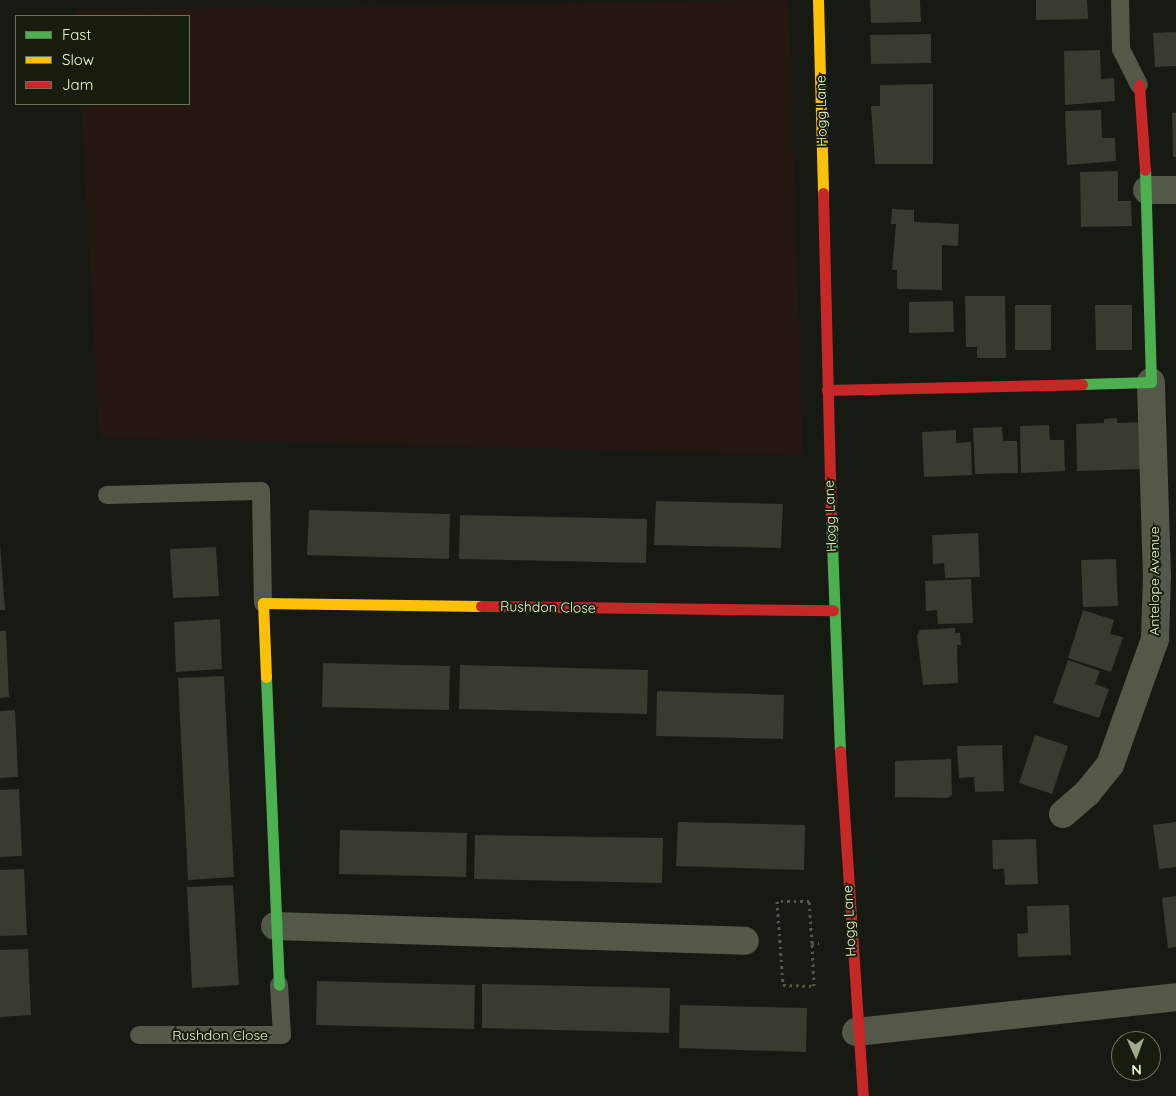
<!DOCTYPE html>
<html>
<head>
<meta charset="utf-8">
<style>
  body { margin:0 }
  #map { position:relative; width:1176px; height:1096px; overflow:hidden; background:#161a12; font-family:Quicksand,sans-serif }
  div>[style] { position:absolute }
  .green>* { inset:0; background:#241712 }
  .building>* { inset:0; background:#363c2f }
  .path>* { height:3px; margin-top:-1.5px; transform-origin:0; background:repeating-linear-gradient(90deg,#5c5648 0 2.5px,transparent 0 6.5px) }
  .lane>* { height:18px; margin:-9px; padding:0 9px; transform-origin:9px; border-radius:9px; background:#535948 }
  .street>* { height:28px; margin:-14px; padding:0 14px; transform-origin:14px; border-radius:14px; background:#535948 }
  .fast>* { height:11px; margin:-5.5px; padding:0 5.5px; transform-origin:5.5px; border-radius:5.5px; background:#4caf50 }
  .slow>* { height:11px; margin:-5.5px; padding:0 5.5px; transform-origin:5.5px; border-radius:5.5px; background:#ffc107 }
  .jam>* { height:11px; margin:-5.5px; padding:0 5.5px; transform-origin:5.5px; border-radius:5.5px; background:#c62828 }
  span { translate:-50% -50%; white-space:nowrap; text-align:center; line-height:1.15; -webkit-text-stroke:4px #161d0e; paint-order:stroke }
  .street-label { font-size:14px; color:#e8facf }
  .legend { position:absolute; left:15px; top:15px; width:175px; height:90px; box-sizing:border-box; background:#161d0e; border:1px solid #6a755b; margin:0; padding:6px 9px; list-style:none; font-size:15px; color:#e8facf }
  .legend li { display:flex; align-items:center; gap:10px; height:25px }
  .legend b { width:25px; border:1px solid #6a755b }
  .north { position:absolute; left:1111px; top:1031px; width:50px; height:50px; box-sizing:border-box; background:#161d0e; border:1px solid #6a755b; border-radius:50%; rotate:178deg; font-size:14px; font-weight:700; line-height:20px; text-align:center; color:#e8facf }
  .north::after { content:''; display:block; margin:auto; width:18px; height:22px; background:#9eac8d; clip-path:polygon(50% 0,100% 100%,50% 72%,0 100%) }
</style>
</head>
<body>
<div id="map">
  <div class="green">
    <i style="clip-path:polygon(789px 0,803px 455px,99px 437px,81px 104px,189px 104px,189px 16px,76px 16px,76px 10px)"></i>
  </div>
  <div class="building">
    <i style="clip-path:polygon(870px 0,920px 0,921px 22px,871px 23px)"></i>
    <i style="clip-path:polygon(1036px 0,1087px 0,1088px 19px,1036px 20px)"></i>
    <i style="clip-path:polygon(1176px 32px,1176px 66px,1155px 67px,1153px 33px)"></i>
    <i style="clip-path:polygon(931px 34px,931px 63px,871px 64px,870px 35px)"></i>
    <i style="clip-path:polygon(1100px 50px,1101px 79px,1114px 78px,1115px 101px,1065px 105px,1064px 51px)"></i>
    <i style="clip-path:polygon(933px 84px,933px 164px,875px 164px,871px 106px,880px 106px,880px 85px)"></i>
    <i style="clip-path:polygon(1101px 110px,1102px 138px,1115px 138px,1116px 161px,1067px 165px,1065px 111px)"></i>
    <i style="clip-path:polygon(1172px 113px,1176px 113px,1176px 157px,1173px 157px)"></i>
    <i style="clip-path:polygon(1118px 171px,1118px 201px,1131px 201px,1132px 226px,1081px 227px,1080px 172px)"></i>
    <i style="clip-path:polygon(892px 209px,914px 210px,914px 222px,959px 224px,958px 246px,942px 245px,942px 290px,897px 289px,897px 270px,892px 270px,896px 224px,891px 224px)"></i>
    <i style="clip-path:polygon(965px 296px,1005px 296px,1006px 358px,977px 358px,977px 347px,966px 347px)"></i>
    <i style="clip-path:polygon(953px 301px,954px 332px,909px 333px,909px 302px)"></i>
    <i style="clip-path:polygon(1015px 305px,1051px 305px,1051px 350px,1015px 350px)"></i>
    <i style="clip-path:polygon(1095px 305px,1132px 305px,1132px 350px,1096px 350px)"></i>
    <i style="clip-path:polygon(1117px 418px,1117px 423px,1142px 422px,1144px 469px,1077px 471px,1076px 424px,1104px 423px,1104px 419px)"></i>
    <i style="clip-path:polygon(1049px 425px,1050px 440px,1064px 440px,1065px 471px,1021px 473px,1020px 426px)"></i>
    <i style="clip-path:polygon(1002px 427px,1003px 441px,1017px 441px,1018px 473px,975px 474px,973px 428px)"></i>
    <i style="clip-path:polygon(956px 430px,956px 443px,971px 442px,972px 475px,924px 477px,922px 432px)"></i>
    <i style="clip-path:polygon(656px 501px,783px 504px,781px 548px,654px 545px)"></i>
    <i style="clip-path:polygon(309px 510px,450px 514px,449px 559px,307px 555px)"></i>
    <i style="clip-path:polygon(460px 515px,647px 519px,646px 563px,459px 559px)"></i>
    <i style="clip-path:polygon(978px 533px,980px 577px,945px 578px,944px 563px,933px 564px,932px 535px)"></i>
    <i style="clip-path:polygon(0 544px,5px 610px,0 610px)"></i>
    <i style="clip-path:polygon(216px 547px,219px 596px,173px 598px,170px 549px)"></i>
    <i style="clip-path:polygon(1116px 559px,1118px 606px,1083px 607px,1081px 560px)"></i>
    <i style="clip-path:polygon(971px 579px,973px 623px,938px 624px,937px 610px,926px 611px,925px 581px)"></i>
    <i style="clip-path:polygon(1083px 610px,1114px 620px,1110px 634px,1123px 637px,1111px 672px,1068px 658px)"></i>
    <i style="clip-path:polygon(220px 619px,222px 669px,176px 672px,174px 622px)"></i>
    <i style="clip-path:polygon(955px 628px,955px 633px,960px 633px,961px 645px,957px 645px,958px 683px,923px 685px,917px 635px,920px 630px)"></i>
    <i style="clip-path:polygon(0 631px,6px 631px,9px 697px,0 698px)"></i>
    <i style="clip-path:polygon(1068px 660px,1100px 671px,1095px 684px,1109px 689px,1099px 718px,1053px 703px)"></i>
    <i style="clip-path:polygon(323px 663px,450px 666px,449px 710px,322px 707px)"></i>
    <i style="clip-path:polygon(460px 665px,648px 670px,647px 714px,459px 709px)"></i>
    <i style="clip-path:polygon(224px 676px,234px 877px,188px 880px,178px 678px)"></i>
    <i style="clip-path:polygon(657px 691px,784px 695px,783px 739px,656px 736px)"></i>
    <i style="clip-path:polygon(15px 710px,18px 777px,0 778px,0 711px)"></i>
    <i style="clip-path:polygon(1035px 735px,1068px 746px,1052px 794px,1019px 783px)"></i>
    <i style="clip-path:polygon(1002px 745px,1004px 791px,975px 792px,974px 777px,959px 778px,957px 746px)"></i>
    <i style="clip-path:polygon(951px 759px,952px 795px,948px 798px,895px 797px,895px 761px)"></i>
    <i style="clip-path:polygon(19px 789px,22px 856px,0 857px,0 790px)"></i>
    <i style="clip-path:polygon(678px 822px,805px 825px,804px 870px,676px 866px)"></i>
    <i style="clip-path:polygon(1176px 822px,1176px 867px,1159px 869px,1153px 825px)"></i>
    <i style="clip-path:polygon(340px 830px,467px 833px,466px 877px,339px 874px)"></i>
    <i style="clip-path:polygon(475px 835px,663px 838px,662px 883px,474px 879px)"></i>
    <i style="clip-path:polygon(1036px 839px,1038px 884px,1005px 885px,1004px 869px,993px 869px,992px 840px)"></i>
    <i style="clip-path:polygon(24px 869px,27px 935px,0 936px,0 870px)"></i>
    <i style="clip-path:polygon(233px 885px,239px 985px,192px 988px,187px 887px)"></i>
    <i style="clip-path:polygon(1176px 896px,1176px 947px,1168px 948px,1162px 898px)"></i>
    <i style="clip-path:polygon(1069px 905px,1071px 955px,1018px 957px,1017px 934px,1028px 933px,1027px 906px)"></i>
    <i style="clip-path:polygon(28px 949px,31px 1015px,0 1017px,0 950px)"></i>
    <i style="clip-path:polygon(317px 981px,475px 985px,474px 1029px,316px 1025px)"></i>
    <i style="clip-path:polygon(482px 984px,670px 988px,669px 1033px,482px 1028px)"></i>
    <i style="clip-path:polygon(680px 1005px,807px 1008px,806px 1052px,679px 1048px)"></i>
  </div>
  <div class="path">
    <i style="left:812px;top:943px;width:42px;rotate:-94.1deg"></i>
    <i style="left:809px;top:901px;width:32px;rotate:180deg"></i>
    <i style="left:777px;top:901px;width:84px;rotate:85.9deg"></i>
    <i style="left:783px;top:985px;width:31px;rotate:2deg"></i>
    <i style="left:814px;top:986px;width:43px;rotate:-92.7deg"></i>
    <i style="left:812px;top:943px;width:7px"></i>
  </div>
  <div class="lane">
    <i style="left:1120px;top:0;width:49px;rotate:88.8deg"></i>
    <i style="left:1121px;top:49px;width:40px;rotate:63.4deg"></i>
    <i style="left:107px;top:495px;width:154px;rotate:-1.5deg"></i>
    <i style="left:261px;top:491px;width:112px;rotate:89deg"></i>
    <i style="left:139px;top:1035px;width:143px"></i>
    <i style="left:282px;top:1035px;width:50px;rotate:-93.4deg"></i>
  </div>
  <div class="street">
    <i style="left:1147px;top:190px;width:29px"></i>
    <i style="left:1063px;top:814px;width:33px;rotate:-41deg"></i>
    <i style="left:1088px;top:792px;width:35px;rotate:-51deg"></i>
    <i style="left:1110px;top:765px;width:134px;rotate:-70.3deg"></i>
    <i style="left:1155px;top:639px;width:62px;rotate:-88.2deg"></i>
    <i style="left:1157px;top:577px;width:195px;rotate:-91.8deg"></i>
    <i style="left:275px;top:926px;width:470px;rotate:1.8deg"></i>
    <i style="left:856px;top:1032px;width:322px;rotate:-6.2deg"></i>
  </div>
  <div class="fast">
    <i style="left:1082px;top:384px;width:69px;rotate:-1.7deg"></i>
    <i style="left:1151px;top:382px;width:212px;rotate:-91.6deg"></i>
    <i style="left:831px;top:517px;width:234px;rotate:87.8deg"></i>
    <i style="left:266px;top:677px;width:308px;rotate:87.6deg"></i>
  </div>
  <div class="slow">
    <i style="left:818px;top:0;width:193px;rotate:88.5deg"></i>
    <i style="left:266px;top:677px;width:74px;rotate:-92.3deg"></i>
    <i style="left:263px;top:603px;width:218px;rotate:0.8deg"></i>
  </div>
  <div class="jam">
    <i style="left:1139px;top:85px;width:85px;rotate:86deg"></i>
    <i style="left:823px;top:193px;width:324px;rotate:88.6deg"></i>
    <i style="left:827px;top:390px;width:255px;rotate:-1.3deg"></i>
    <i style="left:481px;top:606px;width:352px;rotate:0.7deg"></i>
    <i style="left:840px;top:751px;width:346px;rotate:86.2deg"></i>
  </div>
  <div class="street-label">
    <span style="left:821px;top:111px;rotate:-91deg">Hogg Lane</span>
    <span style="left:830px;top:516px;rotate:-92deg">Hogg Lane</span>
    <span style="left:1154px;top:581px;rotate:-90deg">Antelope Avenue</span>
    <span style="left:548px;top:607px;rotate:1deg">Rushdon Close</span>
    <span style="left:849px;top:921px;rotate:-93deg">Hogg Lane</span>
    <span style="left:220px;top:1035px">Rushdon Close</span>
  </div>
  <ul class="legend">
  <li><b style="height:6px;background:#4caf50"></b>Fast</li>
  <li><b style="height:6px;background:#ffc107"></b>Slow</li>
  <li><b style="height:6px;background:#c62828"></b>Jam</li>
  </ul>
  <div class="north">N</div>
</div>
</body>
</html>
